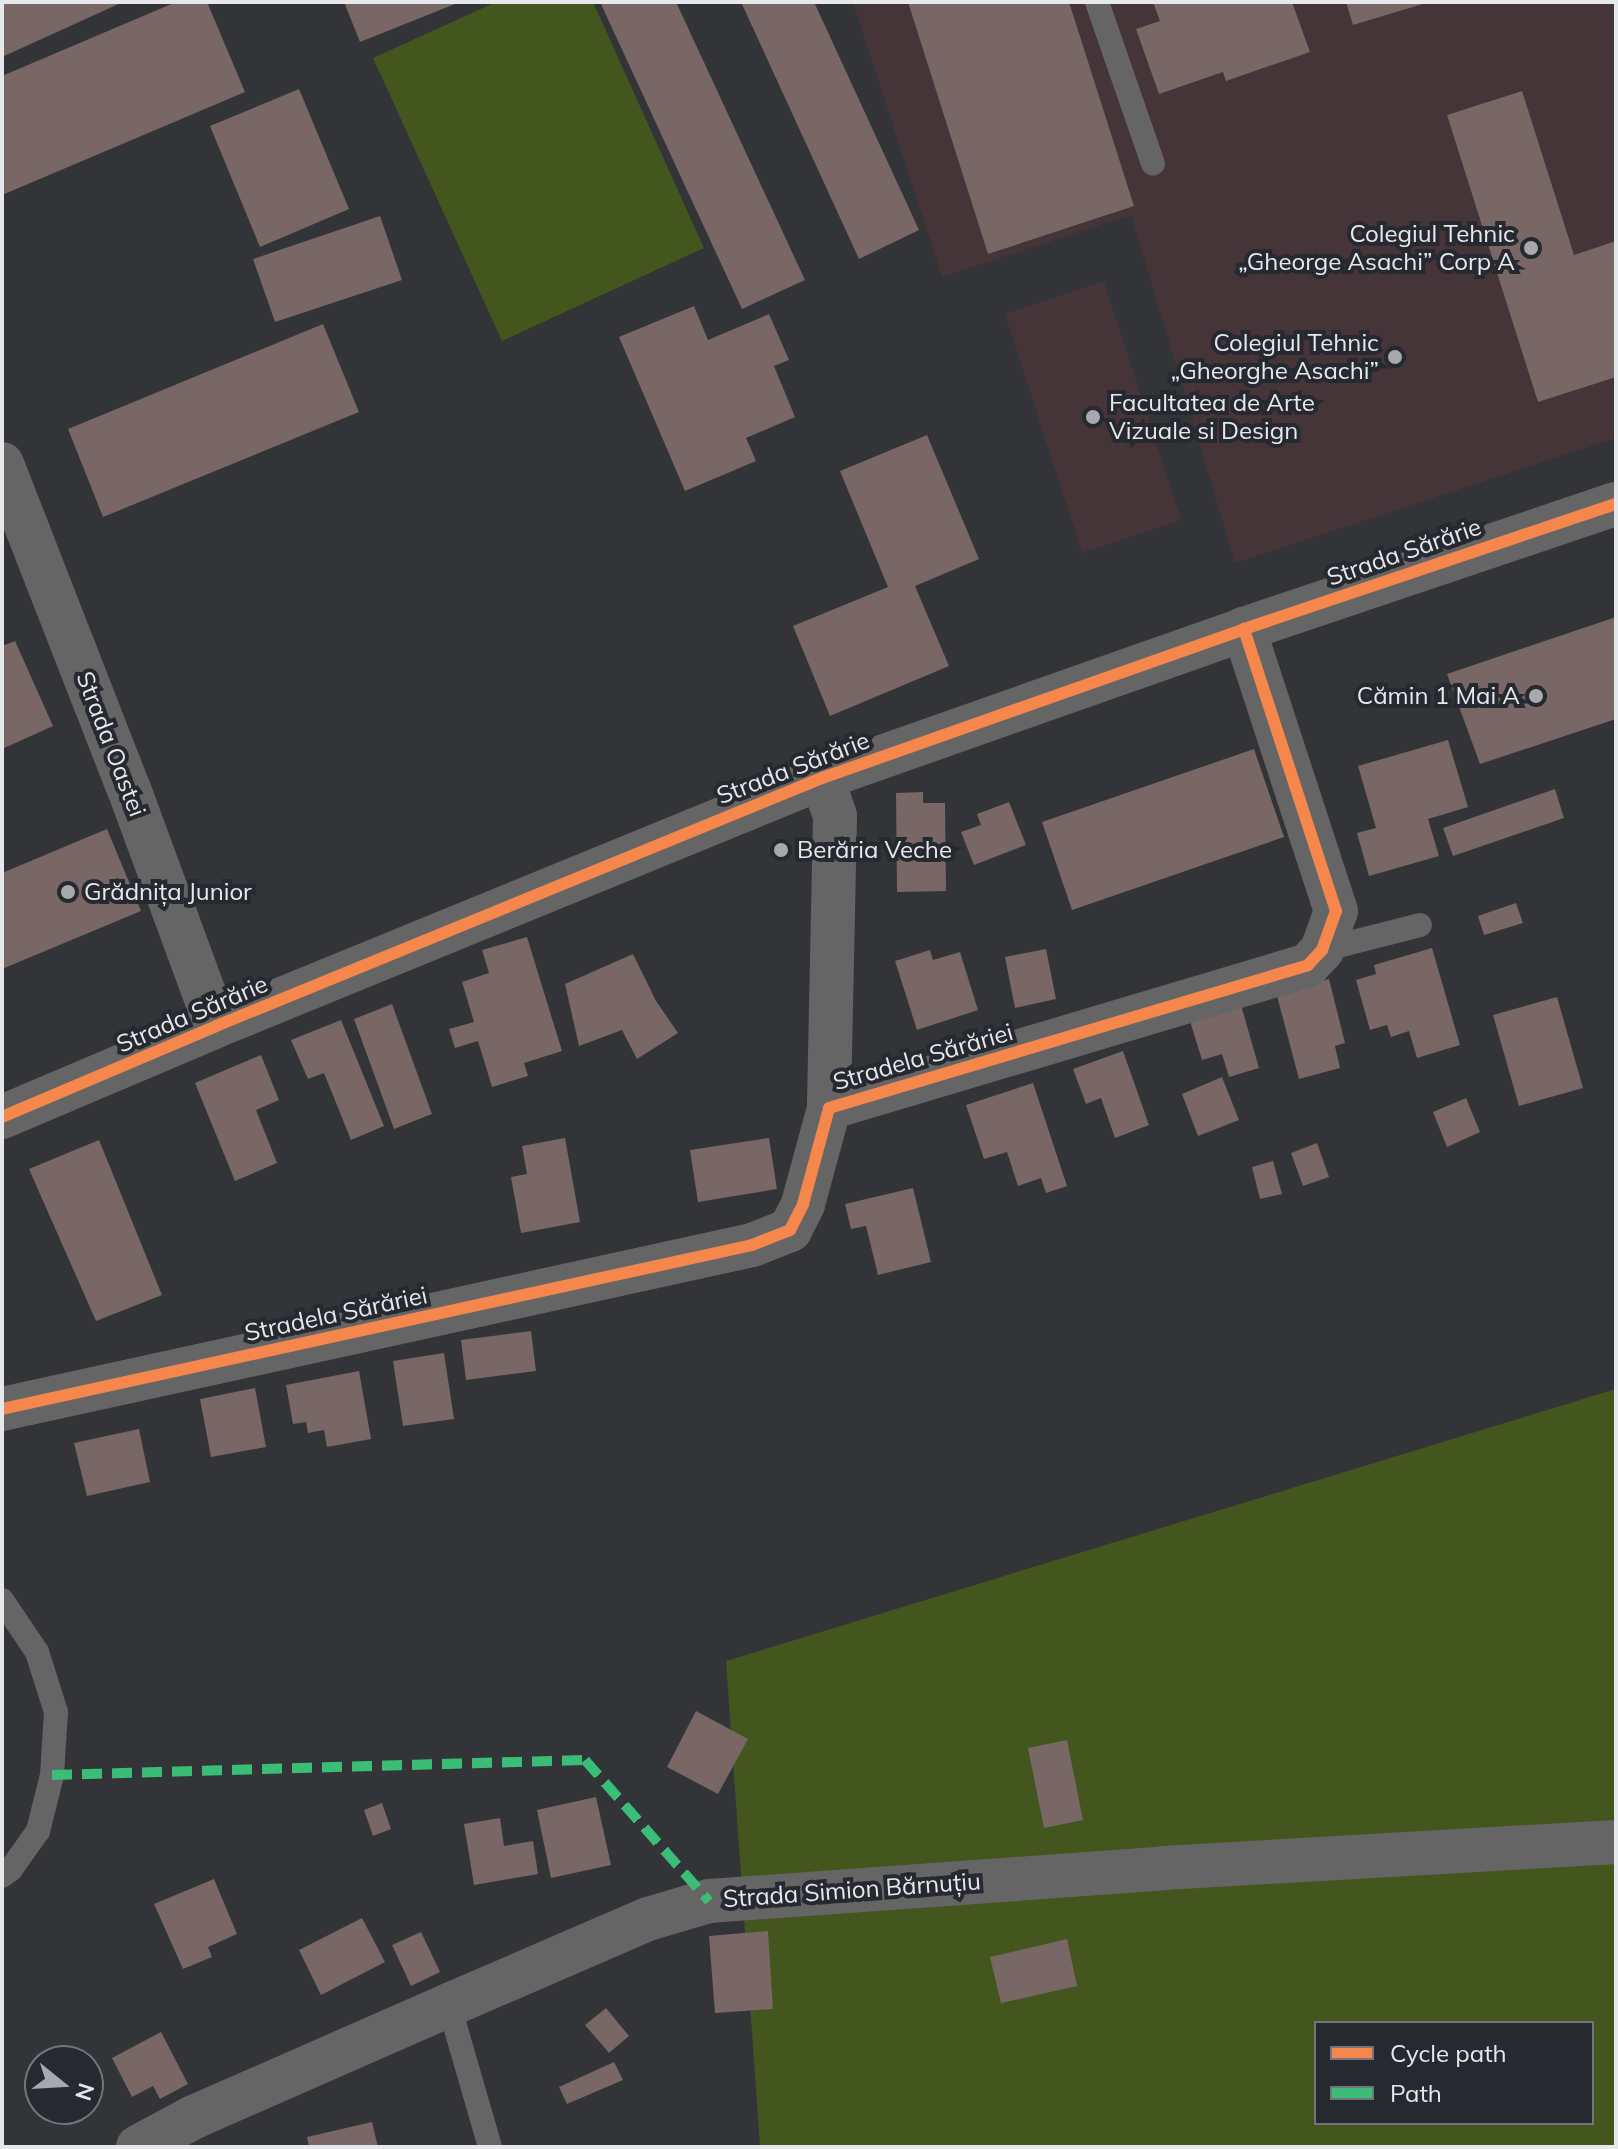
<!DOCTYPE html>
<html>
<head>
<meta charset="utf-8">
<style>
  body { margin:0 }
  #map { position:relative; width:1618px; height:2149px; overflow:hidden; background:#323437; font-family:Mulish,sans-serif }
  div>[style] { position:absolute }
  .education>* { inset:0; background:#453438 }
  .green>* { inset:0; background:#42561d }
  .building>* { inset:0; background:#786764 }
  .service>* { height:24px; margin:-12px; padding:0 12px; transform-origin:12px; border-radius:12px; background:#666566 }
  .minor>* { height:44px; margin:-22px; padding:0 22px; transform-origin:22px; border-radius:22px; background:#666566 }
  .tertiary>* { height:44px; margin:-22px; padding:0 22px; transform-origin:22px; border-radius:22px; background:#666566 }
  .quiet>* { height:10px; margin-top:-5px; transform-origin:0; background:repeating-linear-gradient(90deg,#3abd76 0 20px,transparent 0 30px) }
  .cycleway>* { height:12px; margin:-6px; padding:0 6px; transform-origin:6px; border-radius:6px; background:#f5874c }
  .dots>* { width:22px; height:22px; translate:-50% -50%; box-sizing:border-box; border:4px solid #26292f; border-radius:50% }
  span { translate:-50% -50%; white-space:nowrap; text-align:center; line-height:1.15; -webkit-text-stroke:8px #26292f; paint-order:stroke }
  .poi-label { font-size:24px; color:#e6e8ec }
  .right { translate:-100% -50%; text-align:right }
  .left { translate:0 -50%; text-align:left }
  .street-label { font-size:24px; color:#e6e8ec }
  .frame { position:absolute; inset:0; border:4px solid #e6e8ec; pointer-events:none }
  .legend { position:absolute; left:1314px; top:2021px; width:280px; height:104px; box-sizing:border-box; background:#26292f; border:2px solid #73757b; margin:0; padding:10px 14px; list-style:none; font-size:24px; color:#e6e8ec }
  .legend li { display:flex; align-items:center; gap:16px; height:40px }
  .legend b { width:40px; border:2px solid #73757b }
  .north { position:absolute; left:24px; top:2045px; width:80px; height:80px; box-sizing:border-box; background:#26292f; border:2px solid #73757b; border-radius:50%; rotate:108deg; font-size:22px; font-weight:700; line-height:32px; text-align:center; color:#e6e8ec }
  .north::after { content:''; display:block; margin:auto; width:28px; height:36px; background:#a7a9ad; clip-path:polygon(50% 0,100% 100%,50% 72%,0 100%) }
</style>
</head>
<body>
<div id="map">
  <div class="education">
    <i style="clip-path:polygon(853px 2px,1616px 2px,1616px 438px,1235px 563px,1131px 215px,942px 277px)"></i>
    <i style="clip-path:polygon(1104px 281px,1181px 520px,1082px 553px,1005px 314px)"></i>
  </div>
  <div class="green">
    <i style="clip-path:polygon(496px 2px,593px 2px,704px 248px,502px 341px,373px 58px)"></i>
    <i style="clip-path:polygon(evenodd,1616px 1389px,1616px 2147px,760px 2147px,726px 1661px,1616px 1389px,1316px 2023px,1592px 2023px,1592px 2123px,1316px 2123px,1316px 2023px)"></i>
  </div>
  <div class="building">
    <i style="clip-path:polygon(2px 2px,123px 2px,2px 57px)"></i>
    <i style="clip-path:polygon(176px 2px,207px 2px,245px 92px,2px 195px,2px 76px)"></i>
    <i style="clip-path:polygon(344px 2px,460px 2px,360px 42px)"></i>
    <i style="clip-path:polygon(600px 2px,676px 2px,805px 280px,742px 309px)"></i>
    <i style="clip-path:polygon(741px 2px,814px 2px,919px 230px,859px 259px)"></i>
    <i style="clip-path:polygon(908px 2px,1069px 2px,1134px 206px,988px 254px)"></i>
    <i style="clip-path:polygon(1153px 2px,1292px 2px,1310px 52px,1226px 81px,1223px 72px,1159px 94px,1136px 29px,1160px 21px)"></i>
    <i style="clip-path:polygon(1346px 2px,1426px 2px,1426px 3px,1353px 25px)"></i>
    <i style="clip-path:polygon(299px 89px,349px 209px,260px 247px,210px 126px)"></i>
    <i style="clip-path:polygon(1522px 91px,1574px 255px,1616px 241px,1616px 377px,1538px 402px,1447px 115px)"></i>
    <i style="clip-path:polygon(380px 216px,402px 280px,275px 322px,253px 259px)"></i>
    <i style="clip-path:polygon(694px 306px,708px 340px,769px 314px,789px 360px,774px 366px,795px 417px,746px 438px,756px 461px,685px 491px,619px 337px)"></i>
    <i style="clip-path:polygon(323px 324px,359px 412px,103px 517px,68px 429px)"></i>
    <i style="clip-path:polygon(927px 435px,979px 559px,915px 586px,949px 666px,830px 716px,793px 626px,888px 587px,840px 471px)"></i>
    <i style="clip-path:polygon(1616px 617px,1616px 719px,1480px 764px,1447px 674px)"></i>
    <i style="clip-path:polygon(15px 641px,53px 726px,2px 749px,2px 646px)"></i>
    <i style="clip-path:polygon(1448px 740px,1468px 807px,1428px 819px,1439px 856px,1369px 876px,1357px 833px,1376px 828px,1358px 766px)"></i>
    <i style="clip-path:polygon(1254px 749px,1284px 837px,1072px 910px,1042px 822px)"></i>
    <i style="clip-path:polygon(1555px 789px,1564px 818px,1453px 856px,1443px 828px)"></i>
    <i style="clip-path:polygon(923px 792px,923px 803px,945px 803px,946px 891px,897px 892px,896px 793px)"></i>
    <i style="clip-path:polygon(1009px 802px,1026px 845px,974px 865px,961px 832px,981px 825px,977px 814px)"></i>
    <i style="clip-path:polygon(107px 829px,141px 911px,2px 969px,2px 873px)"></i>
    <i style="clip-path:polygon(1516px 903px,1523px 923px,1484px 935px,1478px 916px)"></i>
    <i style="clip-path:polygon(527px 937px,562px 1051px,524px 1063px,528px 1076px,492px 1087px,478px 1041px,455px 1048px,449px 1029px,474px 1022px,462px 982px,489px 973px,482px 950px)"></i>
    <i style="clip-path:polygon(1432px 948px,1460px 1045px,1417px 1058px,1409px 1031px,1391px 1037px,1387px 1025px,1370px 1030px,1356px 980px,1376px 974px,1374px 965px)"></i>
    <i style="clip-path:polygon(1046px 949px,1056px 999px,1015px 1008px,1005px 957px)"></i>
    <i style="clip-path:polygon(930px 950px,933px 960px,960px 952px,978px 1010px,917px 1030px,895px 961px)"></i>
    <i style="clip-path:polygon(633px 954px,656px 1001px,678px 1033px,637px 1059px,622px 1030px,579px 1046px,565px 984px)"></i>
    <i style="clip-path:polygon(1329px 979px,1345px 1043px,1335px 1046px,1340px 1068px,1299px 1079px,1276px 992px)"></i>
    <i style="clip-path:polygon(1557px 997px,1583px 1088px,1519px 1106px,1493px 1015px)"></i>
    <i style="clip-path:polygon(392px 1004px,432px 1114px,394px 1129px,354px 1019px)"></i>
    <i style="clip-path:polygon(1241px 1005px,1259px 1068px,1229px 1077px,1222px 1054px,1202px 1060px,1190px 1021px)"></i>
    <i style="clip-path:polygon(341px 1020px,384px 1126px,351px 1140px,324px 1073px,308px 1079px,291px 1040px)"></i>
    <i style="clip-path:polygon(1123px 1051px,1149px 1125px,1115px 1138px,1101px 1098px,1086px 1104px,1073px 1069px)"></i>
    <i style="clip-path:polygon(261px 1055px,279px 1100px,256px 1110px,277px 1163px,235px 1181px,195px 1083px)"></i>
    <i style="clip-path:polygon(1222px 1077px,1239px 1120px,1198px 1136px,1182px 1094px)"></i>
    <i style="clip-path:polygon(1033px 1083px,1067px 1186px,1046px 1193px,1041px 1178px,1018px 1186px,1007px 1152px,984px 1159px,966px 1105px)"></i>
    <i style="clip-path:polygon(1466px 1098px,1480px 1132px,1447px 1147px,1433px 1112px)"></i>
    <i style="clip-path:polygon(565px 1138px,580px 1222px,521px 1233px,511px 1177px,527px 1174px,522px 1146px)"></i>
    <i style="clip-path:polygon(769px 1138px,777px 1189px,698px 1202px,690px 1150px)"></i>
    <i style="clip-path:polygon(99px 1140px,162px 1295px,96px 1321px,29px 1169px)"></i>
    <i style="clip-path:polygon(1317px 1143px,1329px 1177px,1303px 1186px,1291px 1153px)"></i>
    <i style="clip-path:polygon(1273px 1161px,1282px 1194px,1260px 1199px,1252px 1167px)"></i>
    <i style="clip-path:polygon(913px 1188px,931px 1262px,878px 1275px,866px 1226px,851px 1229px,845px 1204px)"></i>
    <i style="clip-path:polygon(531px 1331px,536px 1371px,466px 1380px,461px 1340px)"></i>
    <i style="clip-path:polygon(444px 1353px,454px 1419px,403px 1426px,393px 1361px)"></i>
    <i style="clip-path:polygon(359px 1371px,371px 1439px,327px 1447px,324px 1430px,308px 1433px,306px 1422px,293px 1424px,286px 1385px)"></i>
    <i style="clip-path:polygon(255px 1388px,266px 1447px,211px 1457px,200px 1399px)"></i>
    <i style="clip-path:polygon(139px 1429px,150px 1482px,87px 1496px,74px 1443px)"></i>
    <i style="clip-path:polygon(696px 1711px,748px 1739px,718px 1794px,667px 1767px)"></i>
    <i style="clip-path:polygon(1067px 1740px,1083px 1820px,1044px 1828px,1028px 1748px)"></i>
    <i style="clip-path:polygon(596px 1797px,611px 1865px,551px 1878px,537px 1810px)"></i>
    <i style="clip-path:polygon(382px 1803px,391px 1829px,373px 1836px,364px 1810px)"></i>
    <i style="clip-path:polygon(500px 1818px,504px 1846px,533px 1841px,538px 1874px,474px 1885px,464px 1824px)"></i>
    <i style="clip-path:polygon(214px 1879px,237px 1934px,208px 1947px,212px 1957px,183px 1969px,154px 1904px)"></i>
    <i style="clip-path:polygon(362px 1918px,385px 1962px,321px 1995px,299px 1950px)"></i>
    <i style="clip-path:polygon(768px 1931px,773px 2009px,715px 2013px,709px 1936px)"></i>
    <i style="clip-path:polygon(421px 1932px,440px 1972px,411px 1986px,392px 1945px)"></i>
    <i style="clip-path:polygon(1067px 1939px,1077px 1986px,1001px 2003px,990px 1957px)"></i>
    <i style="clip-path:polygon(606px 2008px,629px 2036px,609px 2053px,585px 2025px)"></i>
    <i style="clip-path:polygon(161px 2032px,188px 2084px,160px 2099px,153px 2086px,132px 2097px,112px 2058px)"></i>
    <i style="clip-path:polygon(614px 2062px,623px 2080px,567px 2104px,559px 2087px)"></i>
    <i style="clip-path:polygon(372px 2122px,378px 2147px,309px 2147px,307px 2137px)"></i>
  </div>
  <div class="service">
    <i style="left:1097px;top:2px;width:171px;rotate:70.9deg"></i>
    <i style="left:1322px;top:950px;width:101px;rotate:-14.3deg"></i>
    <i style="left:2px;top:1600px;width:63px;rotate:56.1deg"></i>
    <i style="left:37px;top:1652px;width:63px;rotate:72.4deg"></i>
    <i style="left:56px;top:1712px;width:63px;rotate:93.6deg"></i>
    <i style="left:52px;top:1775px;width:58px;rotate:104deg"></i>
    <i style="left:38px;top:1831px;width:47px;rotate:125.4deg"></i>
    <i style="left:11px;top:1869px;width:11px;rotate:142deg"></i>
    <i style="left:449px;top:2005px;width:148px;rotate:73.9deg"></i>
  </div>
  <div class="minor">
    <i style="left:822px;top:778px;width:40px;rotate:71.1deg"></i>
    <i style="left:835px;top:816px;width:292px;rotate:91.2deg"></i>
    <i style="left:2px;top:1409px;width:768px;rotate:-12.33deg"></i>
    <i style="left:752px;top:1245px;width:41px;rotate:-21.5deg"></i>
    <i style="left:790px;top:1230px;width:29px;rotate:-63deg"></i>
    <i style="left:803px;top:1204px;width:99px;rotate:-74.8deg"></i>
    <i style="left:829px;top:1108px;width:500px;rotate:-16.6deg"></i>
    <i style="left:1308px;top:965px;width:21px;rotate:-47deg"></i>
    <i style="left:1322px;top:950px;width:41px;rotate:-70.3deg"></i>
    <i style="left:1336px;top:911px;width:297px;rotate:-108.1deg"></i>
    <i style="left:138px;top:2147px;width:64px;rotate:-28.2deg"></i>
    <i style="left:194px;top:2117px;width:279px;rotate:-23.7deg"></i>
    <i style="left:449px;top:2005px;width:217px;rotate:-23.4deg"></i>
    <i style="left:648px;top:1919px;width:64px;rotate:-16.4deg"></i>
    <i style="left:709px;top:1901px;width:456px;rotate:-4.1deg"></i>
    <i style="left:1164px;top:1868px;width:453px;rotate:-3.3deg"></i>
  </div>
  <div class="tertiary">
    <i style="left:2px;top:464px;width:349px;rotate:68.7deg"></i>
    <i style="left:129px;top:789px;width:252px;rotate:69.8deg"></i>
    <i style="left:2px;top:1117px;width:233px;rotate:-23deg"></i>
    <i style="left:216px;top:1026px;width:655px;rotate:-22.26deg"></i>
    <i style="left:822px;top:778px;width:448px;rotate:-19.4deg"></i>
    <i style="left:1244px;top:629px;width:392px;rotate:-18.6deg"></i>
  </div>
  <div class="quiet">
    <i style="left:52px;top:1775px;width:533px;rotate:-1.61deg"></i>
    <i style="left:585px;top:1760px;width:188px;rotate:48.7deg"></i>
  </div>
  <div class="cycleway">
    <i style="left:2px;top:1117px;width:233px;rotate:-23deg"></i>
    <i style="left:216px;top:1026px;width:655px;rotate:-22.26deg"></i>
    <i style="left:822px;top:778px;width:448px;rotate:-19.4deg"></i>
    <i style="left:1244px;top:629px;width:392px;rotate:-18.6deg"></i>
    <i style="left:2px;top:1409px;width:768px;rotate:-12.33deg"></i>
    <i style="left:752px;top:1245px;width:41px;rotate:-21.5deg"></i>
    <i style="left:790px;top:1230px;width:29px;rotate:-63deg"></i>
    <i style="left:803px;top:1204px;width:99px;rotate:-74.8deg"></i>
    <i style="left:829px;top:1108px;width:500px;rotate:-16.6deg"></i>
    <i style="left:1308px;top:965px;width:21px;rotate:-47deg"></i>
    <i style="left:1322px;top:950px;width:41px;rotate:-70.3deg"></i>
    <i style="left:1336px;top:911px;width:297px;rotate:-108.1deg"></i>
  </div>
  <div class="dots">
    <i style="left:1531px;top:248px;background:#a7a9ad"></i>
    <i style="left:1395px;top:357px;background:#a7a9ad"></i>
    <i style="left:1093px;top:417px;background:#a7a9ad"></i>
    <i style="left:1536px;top:696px;background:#a7a9ad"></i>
    <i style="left:781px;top:850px;background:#a7a9ad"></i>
    <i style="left:68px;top:892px;background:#a7a9ad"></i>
  </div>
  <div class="poi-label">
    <span class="right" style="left:1515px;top:248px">Colegiul Tehnic<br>„Gheorge Asachi” Corp A</span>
    <span class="right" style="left:1379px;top:357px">Colegiul Tehnic<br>„Gheorghe Asachi”</span>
    <span class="left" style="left:1109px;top:417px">Facultatea de Arte<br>Vizuale si Design</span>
    <span class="right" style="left:1520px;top:696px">Cămin 1 Mai A</span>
    <span class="left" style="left:797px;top:850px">Berăria Veche</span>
    <span class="left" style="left:84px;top:892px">Grădnița Junior</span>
  </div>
  <div class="street-label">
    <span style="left:1404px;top:552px;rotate:-19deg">Strada Sărărie</span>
    <span style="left:111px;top:744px;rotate:69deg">Strada Oastei</span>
    <span style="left:793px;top:768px;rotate:-21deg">Strada Sărărie</span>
    <span style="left:192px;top:1014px;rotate:-23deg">Strada Sărărie</span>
    <span style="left:923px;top:1057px;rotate:-16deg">Stradela Sărăriei</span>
    <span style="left:336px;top:1314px;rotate:-12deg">Stradela Sărăriei</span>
    <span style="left:852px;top:1890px;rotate:-4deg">Strada Simion Bărnuțiu</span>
  </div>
  <div class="frame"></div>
  <ul class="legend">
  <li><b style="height:10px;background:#f5874c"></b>Cycle path</li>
  <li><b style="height:10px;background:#3abd76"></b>Path</li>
  </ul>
  <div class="north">N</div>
</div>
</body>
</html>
